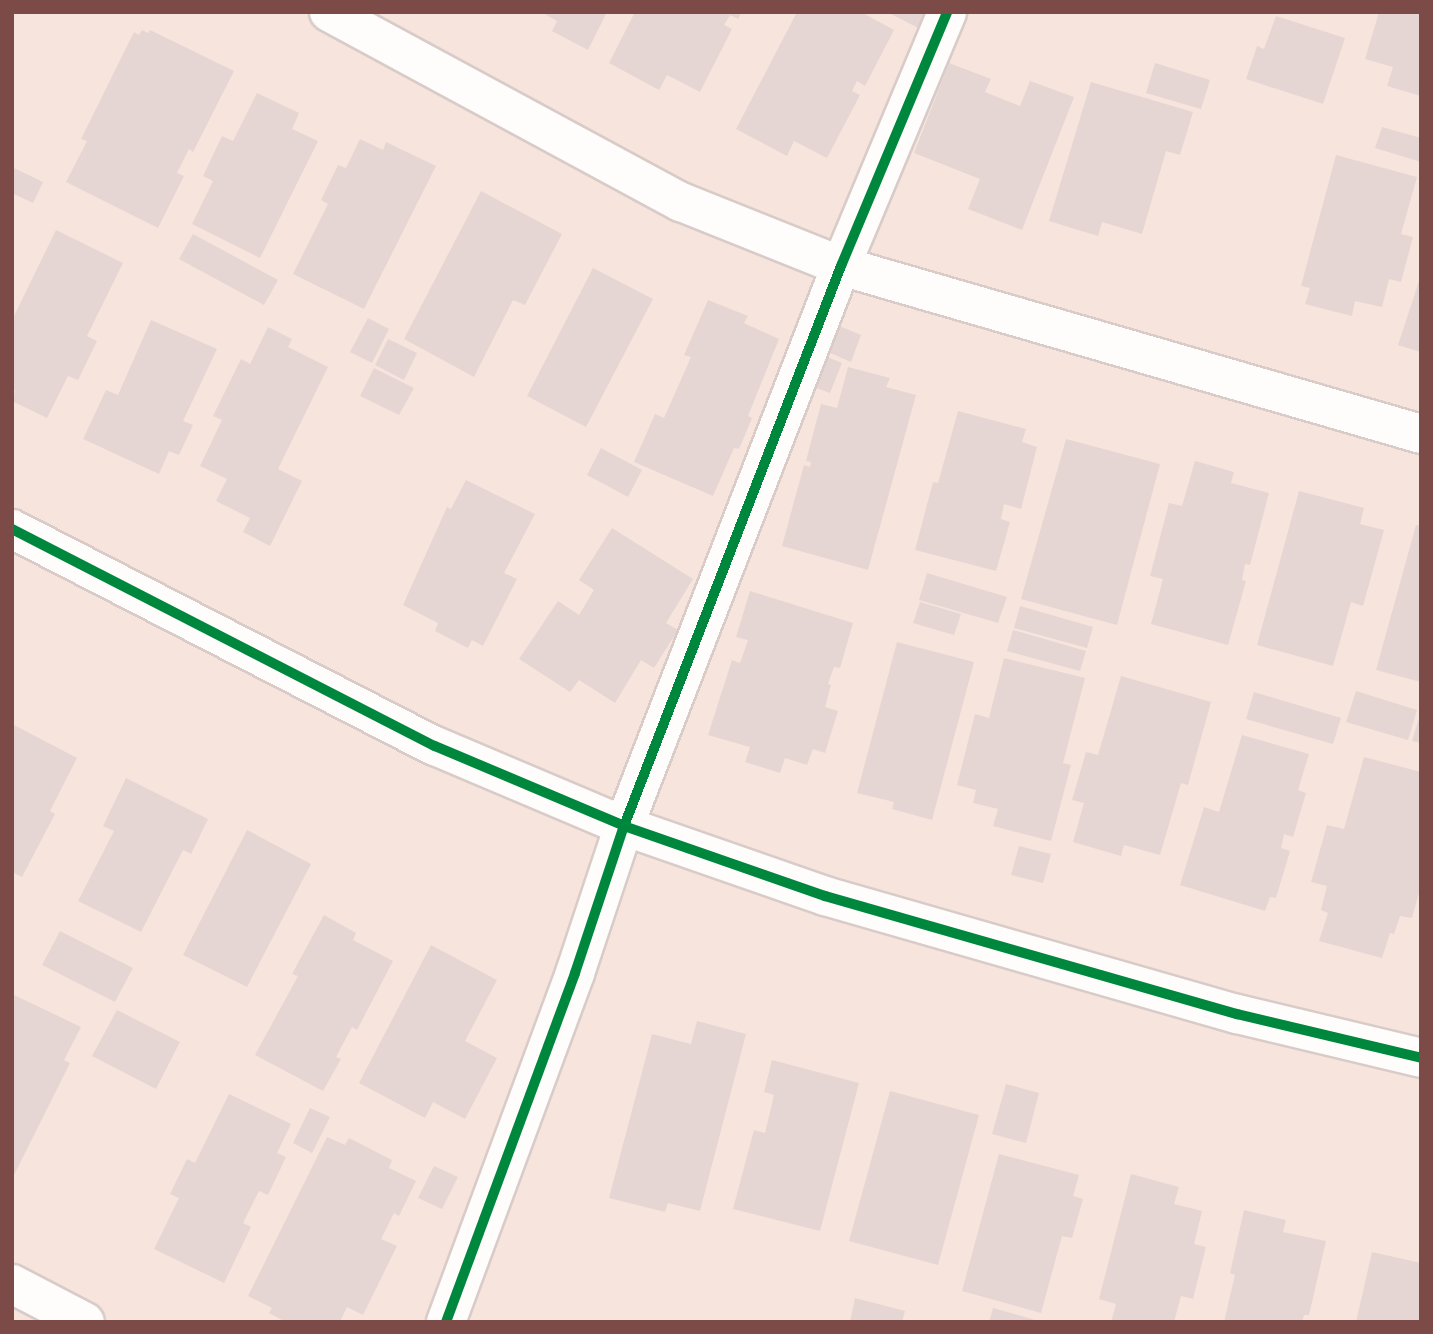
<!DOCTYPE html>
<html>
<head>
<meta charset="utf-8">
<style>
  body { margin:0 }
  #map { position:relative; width:1433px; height:1334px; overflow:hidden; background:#f9f0ec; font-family:Helvetica,sans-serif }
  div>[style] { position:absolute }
  .residential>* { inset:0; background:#f6e4dd }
  .building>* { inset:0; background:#e6d6d3 }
  .roads { filter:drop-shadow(2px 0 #d8cbc8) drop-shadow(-2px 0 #d8cbc8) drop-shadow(0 2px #d8cbc8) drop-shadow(0 -2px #d8cbc8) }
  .minor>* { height:38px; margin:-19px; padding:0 19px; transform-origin:19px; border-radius:19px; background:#fefdfc }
  .cycleway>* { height:10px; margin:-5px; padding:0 5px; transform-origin:5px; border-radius:5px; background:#00873e }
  span { translate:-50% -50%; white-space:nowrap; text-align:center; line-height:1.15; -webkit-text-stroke:5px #fff4ef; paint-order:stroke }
  .frame { position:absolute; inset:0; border:14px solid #7c4b47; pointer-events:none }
</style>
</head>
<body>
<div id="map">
  <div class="residential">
    <i style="clip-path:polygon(12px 12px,1421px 12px,1421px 1322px,12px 1322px)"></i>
  </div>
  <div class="building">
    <i style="clip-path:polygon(541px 12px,607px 12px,588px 50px,552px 31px,557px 21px)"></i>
    <i style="clip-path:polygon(635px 12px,742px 12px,738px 19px,730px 15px,724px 25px,732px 29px,700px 92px,667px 75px,659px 90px,609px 63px)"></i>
    <i style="clip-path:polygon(797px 12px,861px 12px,894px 30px,865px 86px,857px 81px,852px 91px,860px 95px,827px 158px,794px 141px,787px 156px,736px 129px)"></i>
    <i style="clip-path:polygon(887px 12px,936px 12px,926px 32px)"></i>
    <i style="clip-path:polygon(1379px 12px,1421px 12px,1421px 96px,1387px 86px,1393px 67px,1365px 59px)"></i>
    <i style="clip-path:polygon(1276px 16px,1345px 38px,1323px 104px,1246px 79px,1257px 46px,1264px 49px)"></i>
    <i style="clip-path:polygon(142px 30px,148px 33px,150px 30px,234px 71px,193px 152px,189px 149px,177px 173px,184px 176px,158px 228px,66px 182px,87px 141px,81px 139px,134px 32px,139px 35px)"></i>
    <i style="clip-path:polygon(949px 63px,991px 79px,985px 92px,1020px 106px,1030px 81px,1074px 97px,1022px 230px,968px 209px,980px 179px,914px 153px)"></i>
    <i style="clip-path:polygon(1155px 63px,1210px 80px,1201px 109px,1146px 93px)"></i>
    <i style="clip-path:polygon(1091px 82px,1193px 112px,1180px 155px,1166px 151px,1142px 234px,1102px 222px,1098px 236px,1049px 221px)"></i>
    <i style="clip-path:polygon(257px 93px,299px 113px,292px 129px,318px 141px,260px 258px,192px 224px,213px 181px,203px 176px,222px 136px,233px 141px)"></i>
    <i style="clip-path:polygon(1382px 127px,1421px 138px,1421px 162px,1375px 148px)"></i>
    <i style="clip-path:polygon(360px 139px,383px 150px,386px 142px,436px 166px,364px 309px,293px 274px,328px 204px,321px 200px,338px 165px,346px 168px)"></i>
    <i style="clip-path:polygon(1336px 155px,1417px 177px,1401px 234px,1413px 237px,1401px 282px,1389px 279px,1382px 307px,1355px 301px,1352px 316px,1305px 304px,1310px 288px,1301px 286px)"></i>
    <i style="clip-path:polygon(12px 167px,43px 182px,33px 203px,12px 193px)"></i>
    <i style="clip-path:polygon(481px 191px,562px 234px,525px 305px,513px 300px,474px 377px,404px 339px)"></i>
    <i style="clip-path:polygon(56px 230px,123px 263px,87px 336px,97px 341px,78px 380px,68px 376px,47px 418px,12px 401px,15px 391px,12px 390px,12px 320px)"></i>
    <i style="clip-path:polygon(193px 234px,278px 280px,264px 305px,179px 259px)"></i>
    <i style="clip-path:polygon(593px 268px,653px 299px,586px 427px,527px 396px)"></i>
    <i style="clip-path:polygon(1420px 278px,1421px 278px,1421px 352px,1398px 345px)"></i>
    <i style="clip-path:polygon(708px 300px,748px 316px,744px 323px,779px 339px,748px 416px,752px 418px,739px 449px,734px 448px,713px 496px,634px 462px,655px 414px,664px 418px,691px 357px,684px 355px)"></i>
    <i style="clip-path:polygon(368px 318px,389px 329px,372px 363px,350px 352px)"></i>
    <i style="clip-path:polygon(151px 320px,217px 349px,183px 421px,193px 425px,179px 455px,169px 451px,159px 474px,83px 439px,106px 390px,118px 395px)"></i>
    <i style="clip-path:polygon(832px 323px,861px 335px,851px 362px,821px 349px)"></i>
    <i style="clip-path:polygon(268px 327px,292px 339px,288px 347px,328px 367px,278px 469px,302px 481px,270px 546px,243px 532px,250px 518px,216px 501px,227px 479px,200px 466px,222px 420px,213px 416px,241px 359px,250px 364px)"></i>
    <i style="clip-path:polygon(388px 339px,417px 353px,404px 380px,375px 365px)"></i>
    <i style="clip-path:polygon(818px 353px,842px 363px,830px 393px,806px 384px)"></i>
    <i style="clip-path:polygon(848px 367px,890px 378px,886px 387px,916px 395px,868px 570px,782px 546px,804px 465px,810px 467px,811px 462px,806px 461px,821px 404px,837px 408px)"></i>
    <i style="clip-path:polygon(374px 368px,414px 388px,399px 415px,360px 396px)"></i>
    <i style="clip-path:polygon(958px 411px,1026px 429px,1022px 442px,1037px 447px,1021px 509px,1004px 504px,1001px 519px,1010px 522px,996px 571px,915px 550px,933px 482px,938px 483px)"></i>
    <i style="clip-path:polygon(1066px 439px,1160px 464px,1117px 625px,1021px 599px)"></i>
    <i style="clip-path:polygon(601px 448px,642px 470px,628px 497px,587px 475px)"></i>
    <i style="clip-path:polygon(1195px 461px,1234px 472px,1231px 483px,1269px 493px,1250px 565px,1245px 564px,1242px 580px,1246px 581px,1228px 645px,1151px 624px,1163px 579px,1150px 576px,1169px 503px,1182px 506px)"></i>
    <i style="clip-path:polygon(466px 480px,535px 514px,504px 573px,517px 579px,483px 646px,472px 640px,468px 648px,435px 631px,438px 623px,403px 605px,447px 507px,451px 509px)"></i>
    <i style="clip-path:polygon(1299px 491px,1364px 508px,1360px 524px,1384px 530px,1363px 606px,1351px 602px,1333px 666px,1257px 645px)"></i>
    <i style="clip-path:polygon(1416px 525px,1421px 526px,1421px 682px,1376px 670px)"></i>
    <i style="clip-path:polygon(612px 528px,693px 579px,666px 623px,678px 630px,654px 668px,641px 660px,615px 703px,579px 680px,570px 692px,519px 659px,558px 601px,579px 615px,594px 590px,579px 580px)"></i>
    <i style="clip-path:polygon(927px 573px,1007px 597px,998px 623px,919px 600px)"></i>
    <i style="clip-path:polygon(750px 591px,853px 623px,840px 668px,834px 667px,828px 684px,831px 685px,825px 707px,838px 711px,825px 753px,813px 749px,807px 765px,785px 758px,780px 773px,745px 762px,750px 747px,708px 735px,732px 660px,740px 663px,748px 640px,736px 637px)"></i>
    <i style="clip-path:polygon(920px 602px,961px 614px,954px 635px,913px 623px)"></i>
    <i style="clip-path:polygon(1020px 606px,1093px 627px,1087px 648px,1014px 628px)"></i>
    <i style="clip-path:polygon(1013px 630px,1086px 651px,1080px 671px,1007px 651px)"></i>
    <i style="clip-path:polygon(897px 642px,974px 662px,932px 820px,892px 809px,894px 802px,857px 793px)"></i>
    <i style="clip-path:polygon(1004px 658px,1085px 678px,1063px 763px,1071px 765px,1051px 841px,993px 826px,998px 809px,973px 803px,976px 790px,957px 785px,975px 714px,989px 718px)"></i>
    <i style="clip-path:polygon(1121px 676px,1211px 702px,1188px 785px,1181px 783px,1160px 855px,1124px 845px,1121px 856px,1073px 842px,1084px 803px,1072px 800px,1086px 752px,1098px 755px)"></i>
    <i style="clip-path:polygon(1356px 691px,1417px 710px,1408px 740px,1346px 722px)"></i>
    <i style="clip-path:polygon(1254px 692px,1341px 718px,1333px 744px,1246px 719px)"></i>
    <i style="clip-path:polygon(1420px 715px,1421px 715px,1421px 743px,1412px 741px)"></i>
    <i style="clip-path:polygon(12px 724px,77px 758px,50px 811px,55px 814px,22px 877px,12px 872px)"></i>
    <i style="clip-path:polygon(1242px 735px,1309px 754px,1298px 790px,1306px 793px,1293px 837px,1284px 834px,1281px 848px,1290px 851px,1276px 898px,1270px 897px,1265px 911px,1180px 885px,1204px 807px,1219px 812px)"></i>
    <i style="clip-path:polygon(1364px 757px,1421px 772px,1421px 886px,1412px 918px,1400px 916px,1394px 934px,1390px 933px,1382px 958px,1319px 941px,1328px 913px,1321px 910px,1327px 886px,1311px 882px,1327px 825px,1344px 829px)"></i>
    <i style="clip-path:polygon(126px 778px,208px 819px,191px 854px,183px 850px,141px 932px,78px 901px,114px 831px,103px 826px)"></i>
    <i style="clip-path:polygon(247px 830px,311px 864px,247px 987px,183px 955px)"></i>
    <i style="clip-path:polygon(1019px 846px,1051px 854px,1043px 883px,1011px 875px)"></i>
    <i style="clip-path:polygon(324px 915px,356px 933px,353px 940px,393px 961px,357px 1030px,352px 1027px,336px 1057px,341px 1059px,323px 1091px,255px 1055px,298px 976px,292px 974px)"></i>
    <i style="clip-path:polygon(60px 931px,133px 968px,115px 1002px,42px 965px)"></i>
    <i style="clip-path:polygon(431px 945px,497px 980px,465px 1041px,497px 1058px,465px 1119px,433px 1102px,425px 1118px,359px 1083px)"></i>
    <i style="clip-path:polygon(12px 994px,81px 1027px,64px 1060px,70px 1063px,12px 1179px)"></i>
    <i style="clip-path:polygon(117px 1010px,180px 1042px,156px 1089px,92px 1056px)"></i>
    <i style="clip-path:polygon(697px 1021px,746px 1034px,700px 1211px,668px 1203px,665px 1212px,609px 1198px,652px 1034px,691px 1044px)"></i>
    <i style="clip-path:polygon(772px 1060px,859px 1083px,820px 1231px,733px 1209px,754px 1130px,765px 1133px,774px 1095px,764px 1092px)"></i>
    <i style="clip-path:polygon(1006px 1084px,1039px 1093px,1026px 1143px,992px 1134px)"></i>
    <i style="clip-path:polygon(890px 1091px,979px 1115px,938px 1265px,849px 1241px)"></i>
    <i style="clip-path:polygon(229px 1094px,291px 1124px,277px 1153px,286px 1157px,268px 1195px,259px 1191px,243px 1223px,251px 1227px,224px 1283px,154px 1249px,179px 1198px,170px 1194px,187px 1159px,195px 1163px)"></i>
    <i style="clip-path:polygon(310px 1108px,330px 1117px,312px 1153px,293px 1143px)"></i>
    <i style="clip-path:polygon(327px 1137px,345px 1145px,349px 1138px,392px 1160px,389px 1168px,416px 1181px,399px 1216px,394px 1213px,381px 1239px,397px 1246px,363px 1315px,347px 1307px,340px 1322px,286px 1322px,269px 1313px,272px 1308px,248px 1296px)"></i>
    <i style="clip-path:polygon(999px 1154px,1079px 1175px,1073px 1196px,1083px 1199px,1072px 1238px,1062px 1236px,1041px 1313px,962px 1291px)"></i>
    <i style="clip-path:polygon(434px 1166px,458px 1177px,442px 1209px,418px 1198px)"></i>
    <i style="clip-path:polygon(1131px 1174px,1179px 1187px,1174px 1204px,1202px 1211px,1194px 1244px,1206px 1247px,1193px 1299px,1181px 1296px,1174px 1322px,1111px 1322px,1116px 1304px,1099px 1299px)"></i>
    <i style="clip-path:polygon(1244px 1210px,1286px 1220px,1283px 1232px,1326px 1241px,1309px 1315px,1304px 1315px,1302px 1322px,1224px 1322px,1235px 1275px,1230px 1273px)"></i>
    <i style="clip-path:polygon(1372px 1252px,1421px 1263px,1421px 1322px,1356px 1322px)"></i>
    <i style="clip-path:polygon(855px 1298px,905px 1311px,902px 1322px,850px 1322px)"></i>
    <i style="clip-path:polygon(993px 1308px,1039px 1321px,1039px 1322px,989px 1322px)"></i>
  </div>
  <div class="roads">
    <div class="minor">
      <i style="left:329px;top:12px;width:400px;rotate:28.4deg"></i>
      <i style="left:681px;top:202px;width:172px;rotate:21.8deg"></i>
      <i style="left:841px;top:266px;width:604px;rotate:16.15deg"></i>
      <i style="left:12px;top:529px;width:475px;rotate:27.2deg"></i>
      <i style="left:435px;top:746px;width:205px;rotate:22.9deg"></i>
      <i style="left:624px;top:826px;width:213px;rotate:19.2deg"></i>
      <i style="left:825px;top:896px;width:429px;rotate:16deg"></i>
      <i style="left:1237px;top:1014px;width:189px;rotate:13.4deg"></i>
      <i style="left:12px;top:1284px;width:82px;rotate:27.5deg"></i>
      <i style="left:446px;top:1322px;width:372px;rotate:-69.7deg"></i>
      <i style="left:575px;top:973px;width:155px;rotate:-71.6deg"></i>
      <i style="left:624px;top:826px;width:601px;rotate:-68.82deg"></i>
      <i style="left:841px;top:266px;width:275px;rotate:-67.3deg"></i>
    </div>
  </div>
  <div class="cycleway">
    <i style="left:12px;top:529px;width:475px;rotate:27.2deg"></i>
    <i style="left:435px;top:746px;width:205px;rotate:22.9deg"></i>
    <i style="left:624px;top:826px;width:213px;rotate:19.2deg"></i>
    <i style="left:825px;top:896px;width:429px;rotate:16deg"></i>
    <i style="left:1237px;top:1014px;width:189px;rotate:13.4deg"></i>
    <i style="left:446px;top:1322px;width:372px;rotate:-69.7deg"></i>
    <i style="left:575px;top:973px;width:155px;rotate:-71.6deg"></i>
    <i style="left:624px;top:826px;width:601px;rotate:-68.82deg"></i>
    <i style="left:841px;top:266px;width:275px;rotate:-67.3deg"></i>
  </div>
  <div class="frame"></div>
</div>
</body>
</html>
